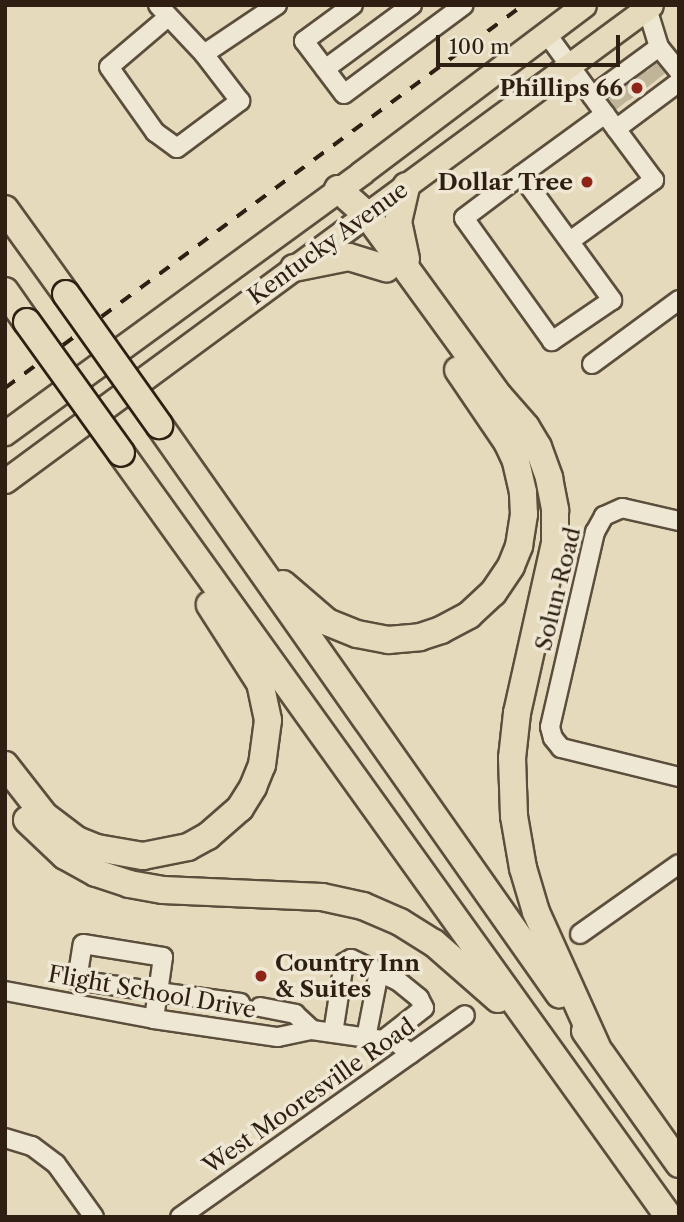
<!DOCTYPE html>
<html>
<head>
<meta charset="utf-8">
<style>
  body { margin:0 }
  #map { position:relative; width:684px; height:1222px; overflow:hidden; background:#e5dabb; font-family:"Libre Caslon Text",serif }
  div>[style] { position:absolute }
  .minor-tunnel>* { height:18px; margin-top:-9px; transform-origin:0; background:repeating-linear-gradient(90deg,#c0b599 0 18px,transparent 0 27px) }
  .roads { filter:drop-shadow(2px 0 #5c4e3c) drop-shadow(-2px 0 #5c4e3c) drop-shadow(0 2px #5c4e3c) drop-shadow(0 -2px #5c4e3c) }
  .minor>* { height:18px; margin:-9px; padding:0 9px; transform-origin:9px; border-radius:9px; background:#eee7d3 }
  .major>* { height:23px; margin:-11.5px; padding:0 11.5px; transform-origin:11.5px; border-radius:11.5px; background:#e5dabb }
  .highway>* { height:26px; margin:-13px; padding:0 13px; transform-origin:13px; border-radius:13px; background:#e5dabb }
  .rail>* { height:3.5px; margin-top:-1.75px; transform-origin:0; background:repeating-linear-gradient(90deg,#2e1f12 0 12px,transparent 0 24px) }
  .bridges { filter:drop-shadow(2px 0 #2e1f12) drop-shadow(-2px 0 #2e1f12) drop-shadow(0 2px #2e1f12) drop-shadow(0 -2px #2e1f12) }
  .highway-bridge>* { height:26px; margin:-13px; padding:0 13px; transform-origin:13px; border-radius:13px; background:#e5dabb }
  .dots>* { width:19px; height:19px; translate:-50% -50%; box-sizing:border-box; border:4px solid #eee7d3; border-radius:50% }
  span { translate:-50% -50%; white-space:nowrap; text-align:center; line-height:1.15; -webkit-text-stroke:7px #eee7d3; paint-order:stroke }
  .poi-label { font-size:23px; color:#2e1f12; font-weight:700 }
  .right { translate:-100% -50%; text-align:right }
  .left { translate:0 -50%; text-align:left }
  .street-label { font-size:23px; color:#2e1f12 }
  .frame { position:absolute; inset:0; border:7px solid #2e1f12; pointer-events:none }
  .scale { position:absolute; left:436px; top:35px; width:184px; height:32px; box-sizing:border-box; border:4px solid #2e1f12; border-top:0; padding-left:9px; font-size:21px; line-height:24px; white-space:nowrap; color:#2e1f12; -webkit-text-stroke:5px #eee7d3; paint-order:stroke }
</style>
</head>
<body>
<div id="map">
  <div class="minor-tunnel">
    <i style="left:652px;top:67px;width:13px;rotate:51deg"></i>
    <i style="left:639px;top:76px;width:14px;rotate:51deg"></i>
    <i style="left:628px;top:84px;width:14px;rotate:54deg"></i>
    <i style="left:615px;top:94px;width:13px;rotate:51deg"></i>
  </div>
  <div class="roads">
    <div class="minor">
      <i style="left:158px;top:5px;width:67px;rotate:46.8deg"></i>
      <i style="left:353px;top:5px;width:61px;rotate:143.7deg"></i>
      <i style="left:304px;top:41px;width:66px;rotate:53deg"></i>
      <i style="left:344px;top:94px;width:149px;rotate:-36.6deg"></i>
      <i style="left:168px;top:17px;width:77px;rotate:139.7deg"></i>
      <i style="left:109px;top:67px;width:80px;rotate:54.7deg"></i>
      <i style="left:155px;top:132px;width:27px;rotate:36deg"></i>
      <i style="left:177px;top:148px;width:79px;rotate:-36.7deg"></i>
      <i style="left:240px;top:101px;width:59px;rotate:-127.5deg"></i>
      <i style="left:204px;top:54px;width:88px;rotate:-33.9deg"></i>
      <i style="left:546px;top:33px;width:78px;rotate:53.9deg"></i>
      <i style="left:592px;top:96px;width:83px;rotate:-36.2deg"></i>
      <i style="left:659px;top:47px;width:41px;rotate:-107.1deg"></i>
      <i style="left:659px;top:47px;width:32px;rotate:51deg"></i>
      <i style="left:325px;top:69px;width:108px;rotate:-36.3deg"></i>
      <i style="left:616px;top:129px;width:79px;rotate:-36.7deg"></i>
      <i style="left:521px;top:175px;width:155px;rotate:53.9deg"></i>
      <i style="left:612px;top:300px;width:73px;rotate:145.7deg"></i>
      <i style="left:552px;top:341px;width:151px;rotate:-125.6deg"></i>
      <i style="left:464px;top:218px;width:71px;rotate:-37deg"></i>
      <i style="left:521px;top:175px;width:104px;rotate:-36deg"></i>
      <i style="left:605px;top:114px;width:22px;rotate:-126deg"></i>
      <i style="left:570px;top:241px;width:104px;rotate:-36deg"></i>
      <i style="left:654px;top:180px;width:82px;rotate:-126.6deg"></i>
      <i style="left:592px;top:364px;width:108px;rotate:-36.3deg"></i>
      <i style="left:679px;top:521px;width:58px;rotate:-167.2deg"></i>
      <i style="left:622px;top:508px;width:20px;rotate:156deg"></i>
      <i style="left:604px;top:516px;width:18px;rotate:119deg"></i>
      <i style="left:595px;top:532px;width:200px;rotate:103deg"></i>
      <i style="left:550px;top:727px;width:11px;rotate:75deg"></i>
      <i style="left:553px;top:738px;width:13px;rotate:51deg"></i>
      <i style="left:561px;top:748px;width:122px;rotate:13.8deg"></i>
      <i style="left:580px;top:934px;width:121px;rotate:-35.3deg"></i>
      <i style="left:5px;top:991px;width:152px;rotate:10.6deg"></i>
      <i style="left:154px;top:1019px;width:125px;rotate:8.3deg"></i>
      <i style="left:278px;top:1037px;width:35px;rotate:-12deg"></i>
      <i style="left:312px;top:1030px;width:85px;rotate:8.1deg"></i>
      <i style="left:396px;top:1042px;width:19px;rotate:39deg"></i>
      <i style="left:260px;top:1007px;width:36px;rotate:11deg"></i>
      <i style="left:295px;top:1014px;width:23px;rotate:43deg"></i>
      <i style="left:154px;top:1019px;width:27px;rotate:-82deg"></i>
      <i style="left:158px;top:992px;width:82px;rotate:-171.6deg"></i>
      <i style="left:77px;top:980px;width:36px;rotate:-81deg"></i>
      <i style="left:83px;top:944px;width:81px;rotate:9.2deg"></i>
      <i style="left:163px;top:957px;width:35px;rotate:98deg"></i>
      <i style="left:158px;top:992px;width:83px;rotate:7.6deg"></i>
      <i style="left:333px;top:1033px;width:71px;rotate:-81.1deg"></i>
      <i style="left:344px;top:963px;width:8px;rotate:-30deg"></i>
      <i style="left:351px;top:959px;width:52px;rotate:25.1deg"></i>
      <i style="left:398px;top:981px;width:27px;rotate:39deg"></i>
      <i style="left:419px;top:998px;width:11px;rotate:63deg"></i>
      <i style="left:424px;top:1008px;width:52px;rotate:142deg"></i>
      <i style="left:366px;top:1038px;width:67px;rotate:-78.9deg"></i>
      <i style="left:5px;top:1138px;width:28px;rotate:17deg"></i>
      <i style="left:32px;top:1146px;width:30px;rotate:37deg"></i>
      <i style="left:56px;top:1164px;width:65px;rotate:54.4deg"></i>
      <i style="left:180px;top:1217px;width:349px;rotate:-35.3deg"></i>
    </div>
    <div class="major">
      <i style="left:5px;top:433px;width:441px;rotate:-36.1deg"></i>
      <i style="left:361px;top:173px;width:279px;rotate:-37deg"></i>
      <i style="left:5px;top:481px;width:802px;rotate:-36.38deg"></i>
    </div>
    <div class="highway">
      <i style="left:338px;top:189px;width:40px;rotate:42deg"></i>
      <i style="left:368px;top:216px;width:223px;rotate:54deg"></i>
      <i style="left:499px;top:396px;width:41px;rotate:48.9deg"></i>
      <i style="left:526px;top:427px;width:23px;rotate:59deg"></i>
      <i style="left:538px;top:447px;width:33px;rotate:70deg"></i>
      <i style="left:549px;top:478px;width:33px;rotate:79deg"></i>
      <i style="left:555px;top:510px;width:33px;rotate:90deg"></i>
      <i style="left:555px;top:543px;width:174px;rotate:102.6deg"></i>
      <i style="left:517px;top:713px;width:45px;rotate:96.3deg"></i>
      <i style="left:512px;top:758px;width:58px;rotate:88deg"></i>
      <i style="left:514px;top:816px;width:53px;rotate:80.2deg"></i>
      <i style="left:523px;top:868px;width:46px;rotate:73.5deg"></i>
      <i style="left:536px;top:912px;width:146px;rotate:65.7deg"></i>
      <i style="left:5px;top:209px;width:105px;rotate:54.3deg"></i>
      <i style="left:406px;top:259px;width:38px;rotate:-102deg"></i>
      <i style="left:398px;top:222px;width:37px;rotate:-77deg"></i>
      <i style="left:294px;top:268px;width:56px;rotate:-11.3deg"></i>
      <i style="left:349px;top:257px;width:39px;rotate:17deg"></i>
      <i style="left:5px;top:291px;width:38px;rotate:55deg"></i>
      <i style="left:159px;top:425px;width:696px;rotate:54.89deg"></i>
      <i style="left:121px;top:453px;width:940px;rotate:54.35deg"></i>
      <i style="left:283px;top:584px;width:58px;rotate:40.8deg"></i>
      <i style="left:327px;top:622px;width:32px;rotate:22deg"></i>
      <i style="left:357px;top:634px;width:32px;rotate:11deg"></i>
      <i style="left:388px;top:640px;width:32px;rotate:-5deg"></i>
      <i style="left:420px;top:637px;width:22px;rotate:-18deg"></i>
      <i style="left:441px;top:630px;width:32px;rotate:-28deg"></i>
      <i style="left:469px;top:615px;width:33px;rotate:-43deg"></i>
      <i style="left:493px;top:593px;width:32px;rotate:-56deg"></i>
      <i style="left:511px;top:566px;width:22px;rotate:-68deg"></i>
      <i style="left:519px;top:546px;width:32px;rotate:-81deg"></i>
      <i style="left:524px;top:514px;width:22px;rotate:-93deg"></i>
      <i style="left:523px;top:492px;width:32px;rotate:-103deg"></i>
      <i style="left:516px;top:461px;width:21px;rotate:-115deg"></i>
      <i style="left:507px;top:442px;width:87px;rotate:-124.2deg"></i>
      <i style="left:5px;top:765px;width:65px;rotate:51.9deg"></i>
      <i style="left:45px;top:816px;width:40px;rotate:37deg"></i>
      <i style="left:77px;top:840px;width:22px;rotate:22deg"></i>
      <i style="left:97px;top:848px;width:47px;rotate:9.9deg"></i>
      <i style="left:143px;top:856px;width:46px;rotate:-11.3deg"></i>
      <i style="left:188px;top:847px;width:23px;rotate:-29deg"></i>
      <i style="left:208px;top:836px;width:43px;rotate:-41.2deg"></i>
      <i style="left:240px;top:808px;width:25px;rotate:-58deg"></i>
      <i style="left:253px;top:787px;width:24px;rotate:-68deg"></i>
      <i style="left:262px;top:765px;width:45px;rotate:-82.4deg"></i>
      <i style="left:268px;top:720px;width:38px;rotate:-102deg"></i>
      <i style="left:260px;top:683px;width:93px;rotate:-122.7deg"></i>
      <i style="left:27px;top:820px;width:52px;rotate:43.5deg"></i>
      <i style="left:65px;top:856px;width:35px;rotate:29deg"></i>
      <i style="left:96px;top:873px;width:35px;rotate:18deg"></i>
      <i style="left:129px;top:884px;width:35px;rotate:10deg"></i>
      <i style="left:163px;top:890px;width:159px;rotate:2.5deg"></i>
      <i style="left:322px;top:897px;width:42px;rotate:12.4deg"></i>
      <i style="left:363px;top:906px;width:40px;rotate:23.4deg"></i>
      <i style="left:400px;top:922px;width:40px;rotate:32deg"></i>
      <i style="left:434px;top:943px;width:85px;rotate:41.2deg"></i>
      <i style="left:585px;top:1031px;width:163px;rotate:54.7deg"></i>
    </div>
  </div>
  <div class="rail">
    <i style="left:5px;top:388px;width:644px;rotate:-36.48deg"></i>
  </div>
  <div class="bridges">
    <div class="highway-bridge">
      <i style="left:66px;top:294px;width:161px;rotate:54.6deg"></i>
      <i style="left:27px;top:322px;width:161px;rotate:54.3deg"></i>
    </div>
  </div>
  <div class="dots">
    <i style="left:637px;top:88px;background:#8f2418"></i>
    <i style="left:587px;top:182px;background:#8f2418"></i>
    <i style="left:261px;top:976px;background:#8f2418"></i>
  </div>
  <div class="poi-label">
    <span class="right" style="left:623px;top:88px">Phillips 66</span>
    <span class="right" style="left:573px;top:182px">Dollar Tree</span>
    <span class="left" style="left:275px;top:976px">Country Inn<br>&amp; Suites</span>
  </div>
  <div class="street-label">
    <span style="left:328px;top:243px;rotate:-36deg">Kentucky Avenue</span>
    <span style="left:558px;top:589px;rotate:-76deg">Solun Road</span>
    <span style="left:152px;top:992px;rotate:10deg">Flight School Drive</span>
    <span style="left:309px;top:1096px;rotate:-35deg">West Mooresville Road</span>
  </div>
  <div class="frame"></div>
  <div class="scale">100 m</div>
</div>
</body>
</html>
